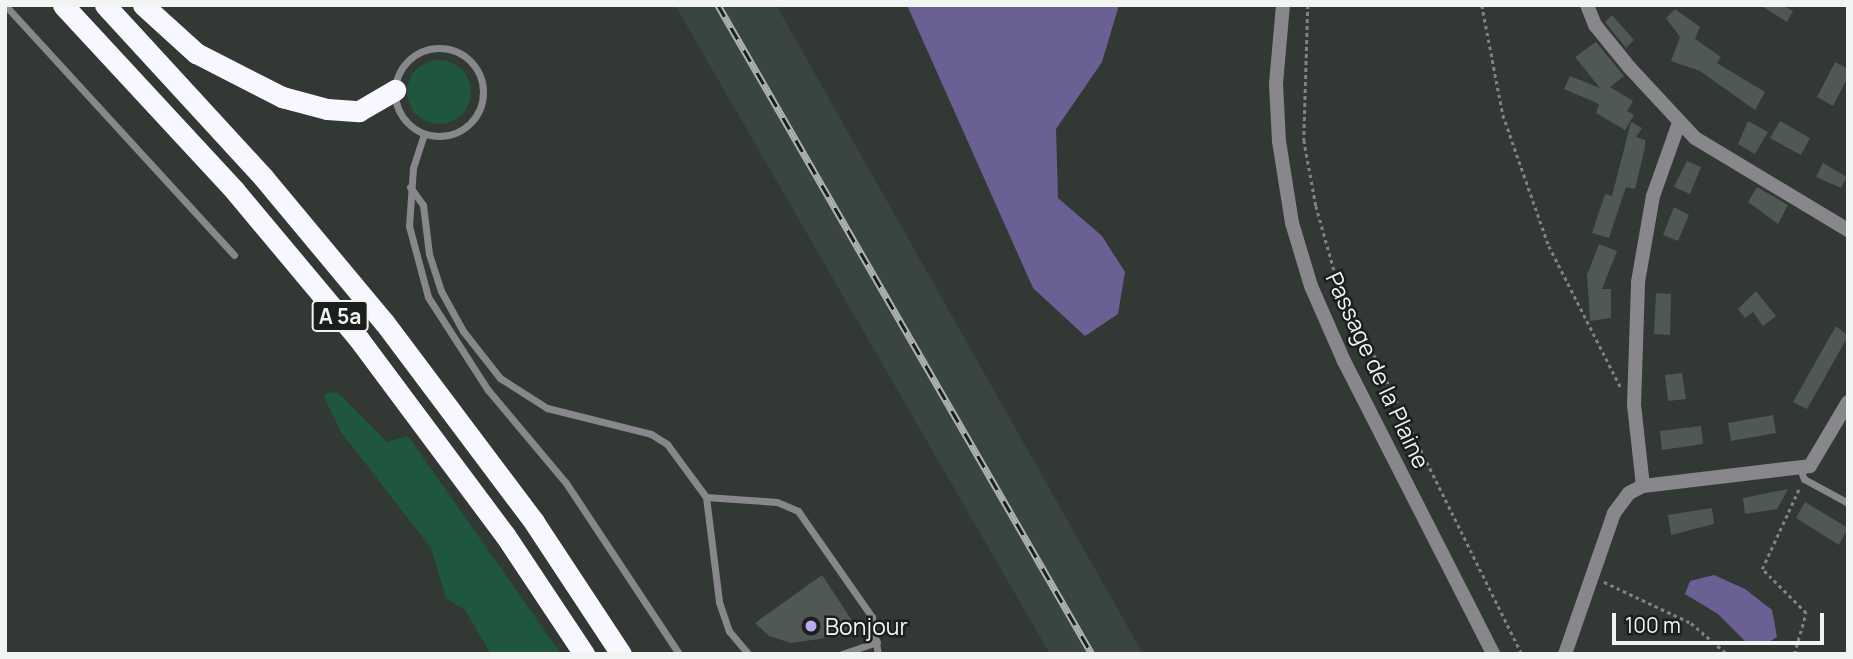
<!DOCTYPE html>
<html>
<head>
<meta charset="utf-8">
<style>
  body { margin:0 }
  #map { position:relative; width:1853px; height:659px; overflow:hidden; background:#323935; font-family:Manrope,sans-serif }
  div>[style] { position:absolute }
  .built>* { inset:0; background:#39463f }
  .green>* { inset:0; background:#1e573d }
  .round { border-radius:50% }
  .water>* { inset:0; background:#6b6094 }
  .building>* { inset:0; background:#505853 }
  .path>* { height:2.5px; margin-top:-1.25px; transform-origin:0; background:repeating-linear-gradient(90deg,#7f8481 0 3.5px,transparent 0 7px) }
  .service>* { height:7px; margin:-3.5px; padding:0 3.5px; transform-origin:3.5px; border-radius:3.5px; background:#88878b }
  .service>.ring { margin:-3.5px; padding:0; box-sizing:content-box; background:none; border:7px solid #88878b; border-radius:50% }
  .minor>* { height:14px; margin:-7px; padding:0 7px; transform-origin:7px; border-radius:7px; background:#88878b }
  .tertiary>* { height:14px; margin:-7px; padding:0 7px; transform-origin:7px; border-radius:7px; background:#88878b }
  .motorway>* { height:21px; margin:-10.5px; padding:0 10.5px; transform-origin:10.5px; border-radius:10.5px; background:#f8f6ff }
  .rail>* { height:7px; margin-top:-3.5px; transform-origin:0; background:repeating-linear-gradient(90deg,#1c1f1e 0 13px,#adb2af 0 26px); box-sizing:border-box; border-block:2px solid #adb2af }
  .dots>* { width:19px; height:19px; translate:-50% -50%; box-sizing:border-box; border:4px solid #1c1f1e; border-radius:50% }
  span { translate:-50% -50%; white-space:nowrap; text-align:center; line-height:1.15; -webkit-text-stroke:5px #1c1f1e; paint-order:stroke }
  .shield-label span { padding:2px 5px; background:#1c1f1e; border:2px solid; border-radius:5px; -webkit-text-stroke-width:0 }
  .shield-label { font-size:21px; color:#f0f4f2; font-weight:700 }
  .street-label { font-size:23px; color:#f0f4f2 }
  .poi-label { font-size:23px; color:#f0f4f2 }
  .left { translate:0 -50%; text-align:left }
  .frame { position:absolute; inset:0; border:7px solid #f0f4f2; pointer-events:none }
  .scale { position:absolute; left:1612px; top:613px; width:212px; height:32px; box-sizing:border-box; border:4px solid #f0f4f2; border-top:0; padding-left:9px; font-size:21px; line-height:24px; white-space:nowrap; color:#f0f4f2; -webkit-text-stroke:5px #1c1f1e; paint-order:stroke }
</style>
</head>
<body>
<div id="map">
  <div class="built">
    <i style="clip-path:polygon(675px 5px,776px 5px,1143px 654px,1050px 654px)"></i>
  </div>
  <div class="green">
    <i class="round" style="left:407px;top:60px;width:64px;height:64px"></i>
    <i style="clip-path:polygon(328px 392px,338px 393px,387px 442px,408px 436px,561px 654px,491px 654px,465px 610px,446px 598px,431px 548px,341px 432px,324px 397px)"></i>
  </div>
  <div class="water">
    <i style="clip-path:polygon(907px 5px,1119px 5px,1102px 62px,1056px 129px,1058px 198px,1102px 236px,1125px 272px,1118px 314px,1085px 336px,1033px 288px)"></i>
    <i style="clip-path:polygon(1714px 575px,1745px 589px,1772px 610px,1777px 637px,1764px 645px,1747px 643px,1718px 614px,1685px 594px,1690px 581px)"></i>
  </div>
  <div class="building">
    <i style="clip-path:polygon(1760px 5px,1782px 5px,1793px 11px,1787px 22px)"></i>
    <i style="clip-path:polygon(1675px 9px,1700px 27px,1695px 39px,1721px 57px,1717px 63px,1765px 92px,1755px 110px,1700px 71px,1671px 61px,1680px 37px,1666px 18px)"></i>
    <i style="clip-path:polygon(1612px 15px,1634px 40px,1626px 48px,1605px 22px)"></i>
    <i style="clip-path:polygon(1596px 42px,1624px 76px,1610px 87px,1633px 101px,1627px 111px,1634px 115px,1625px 130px,1596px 113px,1599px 104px,1564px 89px,1570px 76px,1600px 88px,1575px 57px)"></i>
    <i style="clip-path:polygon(1835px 62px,1848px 69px,1848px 77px,1833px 106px,1817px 97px)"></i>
    <i style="clip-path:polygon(1748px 121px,1768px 132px,1755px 154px,1738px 144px)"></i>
    <i style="clip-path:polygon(1780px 121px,1810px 138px,1801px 155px,1770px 138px)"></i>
    <i style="clip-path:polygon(1631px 122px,1642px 128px,1636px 137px,1645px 140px,1645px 147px,1635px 189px,1626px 187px,1609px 238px,1592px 233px,1605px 194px,1612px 196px)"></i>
    <i style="clip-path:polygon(1687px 161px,1701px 167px,1690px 194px,1674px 187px)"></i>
    <i style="clip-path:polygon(1823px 163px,1847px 177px,1841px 188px,1816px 177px)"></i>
    <i style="clip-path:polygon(1757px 187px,1788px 205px,1778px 224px,1748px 202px)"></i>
    <i style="clip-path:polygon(1674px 207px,1689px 215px,1678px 241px,1663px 235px)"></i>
    <i style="clip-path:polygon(1599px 244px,1617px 251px,1602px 289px,1611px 289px,1611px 318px,1590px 321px,1587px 275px)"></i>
    <i style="clip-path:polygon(1756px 291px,1776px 316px,1763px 326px,1753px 312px,1745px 318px,1738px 309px)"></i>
    <i style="clip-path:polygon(1656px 293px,1671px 294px,1670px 335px,1654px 334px)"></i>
    <i style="clip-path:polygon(1836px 326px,1848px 336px,1807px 409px,1793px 402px)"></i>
    <i style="clip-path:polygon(1682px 373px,1686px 399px,1668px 401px,1665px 375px)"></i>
    <i style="clip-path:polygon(1773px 415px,1776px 433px,1731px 441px,1728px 423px)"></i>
    <i style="clip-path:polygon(1701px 426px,1703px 444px,1662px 450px,1660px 431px)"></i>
    <i style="clip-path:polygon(1788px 489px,1777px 509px,1745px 514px,1743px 498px)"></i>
    <i style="clip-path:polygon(1805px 502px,1848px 528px,1839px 545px,1796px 518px)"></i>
    <i style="clip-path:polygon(1712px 508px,1714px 524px,1671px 535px,1668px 515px)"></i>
    <i style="clip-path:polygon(822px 575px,851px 619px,854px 634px,791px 643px,769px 636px,755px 623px)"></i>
  </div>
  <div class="path">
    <i style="left:1308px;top:5px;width:135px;rotate:91.7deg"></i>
    <i style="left:1304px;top:140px;width:67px;rotate:79.7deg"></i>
    <i style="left:1316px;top:206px;width:77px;rotate:74.2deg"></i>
    <i style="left:1337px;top:280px;width:417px;rotate:63.7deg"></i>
    <i style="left:1482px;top:5px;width:112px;rotate:79.2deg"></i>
    <i style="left:1503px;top:115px;width:139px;rotate:70.7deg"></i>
    <i style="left:1549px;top:246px;width:159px;rotate:63.1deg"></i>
    <i style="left:1604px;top:582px;width:96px;rotate:25.2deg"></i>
    <i style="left:1691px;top:623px;width:48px;rotate:40.7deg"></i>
    <i style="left:1794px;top:654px;width:43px;rotate:-73.7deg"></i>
    <i style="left:1806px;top:613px;width:62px;rotate:-135deg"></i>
    <i style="left:1762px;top:569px;width:88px;rotate:-65.2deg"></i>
  </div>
  <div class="service">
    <i style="left:5px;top:5px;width:339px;rotate:47.5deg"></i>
    <i class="ring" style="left:395px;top:48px;width:81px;height:81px"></i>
    <i style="left:424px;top:134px;width:36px;rotate:108deg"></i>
    <i style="left:413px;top:168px;width:58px;rotate:93.9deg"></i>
    <i style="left:409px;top:226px;width:73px;rotate:75deg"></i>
    <i style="left:428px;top:297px;width:111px;rotate:57.2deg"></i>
    <i style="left:488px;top:390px;width:121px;rotate:50deg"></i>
    <i style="left:566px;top:483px;width:205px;rotate:56.5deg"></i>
    <i style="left:410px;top:187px;width:22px;rotate:54deg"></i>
    <i style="left:423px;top:205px;width:49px;rotate:83deg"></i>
    <i style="left:429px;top:254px;width:39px;rotate:72deg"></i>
    <i style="left:441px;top:291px;width:46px;rotate:61.2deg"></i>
    <i style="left:463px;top:331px;width:60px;rotate:51.8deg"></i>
    <i style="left:500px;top:378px;width:56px;rotate:32.6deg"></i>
    <i style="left:547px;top:408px;width:107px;rotate:14deg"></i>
    <i style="left:651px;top:434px;width:19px;rotate:32deg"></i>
    <i style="left:667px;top:444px;width:66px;rotate:53.7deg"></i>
    <i style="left:706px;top:497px;width:106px;rotate:82.9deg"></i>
    <i style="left:719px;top:602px;width:31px;rotate:71deg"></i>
    <i style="left:729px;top:631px;width:30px;rotate:50deg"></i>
    <i style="left:1799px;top:466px;width:14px;rotate:69deg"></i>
    <i style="left:1804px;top:479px;width:50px;rotate:28.6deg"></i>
    <i style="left:706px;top:497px;width:71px;rotate:4deg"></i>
    <i style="left:777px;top:502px;width:23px;rotate:23deg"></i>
    <i style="left:798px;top:511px;width:129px;rotate:55.1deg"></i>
    <i style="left:872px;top:617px;width:37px;rotate:81deg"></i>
    <i style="left:842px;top:654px;width:37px;rotate:-19deg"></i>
  </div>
  <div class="minor">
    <i style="left:1587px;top:5px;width:22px;rotate:68deg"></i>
    <i style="left:1595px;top:25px;width:54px;rotate:51deg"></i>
    <i style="left:1629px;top:67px;width:97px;rotate:47.1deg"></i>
    <i style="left:1695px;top:138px;width:179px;rotate:31deg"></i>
    <i style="left:1565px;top:654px;width:149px;rotate:-70.8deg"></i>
    <i style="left:1614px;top:513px;width:25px;rotate:-53deg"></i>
    <i style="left:1629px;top:493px;width:16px;rotate:-27deg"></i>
    <i style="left:1643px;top:486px;width:81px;rotate:-96.3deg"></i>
    <i style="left:1634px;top:405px;width:123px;rotate:-88.1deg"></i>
    <i style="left:1638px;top:282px;width:87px;rotate:-80.1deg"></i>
    <i style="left:1653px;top:196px;width:77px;rotate:-70.4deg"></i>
  </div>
  <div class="tertiary">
    <i style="left:1283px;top:5px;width:79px;rotate:95.1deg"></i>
    <i style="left:1276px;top:84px;width:57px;rotate:87deg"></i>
    <i style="left:1279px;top:141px;width:83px;rotate:81deg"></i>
    <i style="left:1292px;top:223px;width:66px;rotate:73.2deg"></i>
    <i style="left:1311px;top:286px;width:82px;rotate:66.3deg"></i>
    <i style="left:1344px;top:361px;width:329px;rotate:63deg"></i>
    <i style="left:1643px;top:486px;width:168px;rotate:-6.8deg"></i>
    <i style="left:1810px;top:466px;width:74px;rotate:-59.3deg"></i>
  </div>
  <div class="motorway">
    <i style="left:63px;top:5px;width:253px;rotate:47.2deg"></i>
    <i style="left:235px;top:191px;width:192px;rotate:50.1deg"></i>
    <i style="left:358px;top:338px;width:246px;rotate:53.3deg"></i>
    <i style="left:505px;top:535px;width:143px;rotate:56.4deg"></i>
    <i style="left:105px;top:5px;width:234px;rotate:47.4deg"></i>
    <i style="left:263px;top:177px;width:189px;rotate:50.2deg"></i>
    <i style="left:384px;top:322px;width:250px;rotate:53.1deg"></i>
    <i style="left:534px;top:522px;width:158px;rotate:56.6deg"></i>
    <i style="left:143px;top:5px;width:72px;rotate:42.2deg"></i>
    <i style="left:196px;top:53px;width:97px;rotate:27.1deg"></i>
    <i style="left:282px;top:97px;width:47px;rotate:14.9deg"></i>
    <i style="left:327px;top:109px;width:32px;rotate:4deg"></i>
    <i style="left:359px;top:111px;width:42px;rotate:-30.3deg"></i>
  </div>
  <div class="rail">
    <i style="left:718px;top:5px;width:749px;rotate:60.05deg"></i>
  </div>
  <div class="dots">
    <i style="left:811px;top:626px;background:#baaaf6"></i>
  </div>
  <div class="shield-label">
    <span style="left:340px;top:316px">A 5a</span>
  </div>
  <div class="street-label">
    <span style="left:1378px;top:370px;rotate:65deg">Passage de la Plaine</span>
  </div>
  <div class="poi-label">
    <span class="left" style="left:825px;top:626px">Bonjour</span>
  </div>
  <div class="frame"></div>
  <div class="scale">100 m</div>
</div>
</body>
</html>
